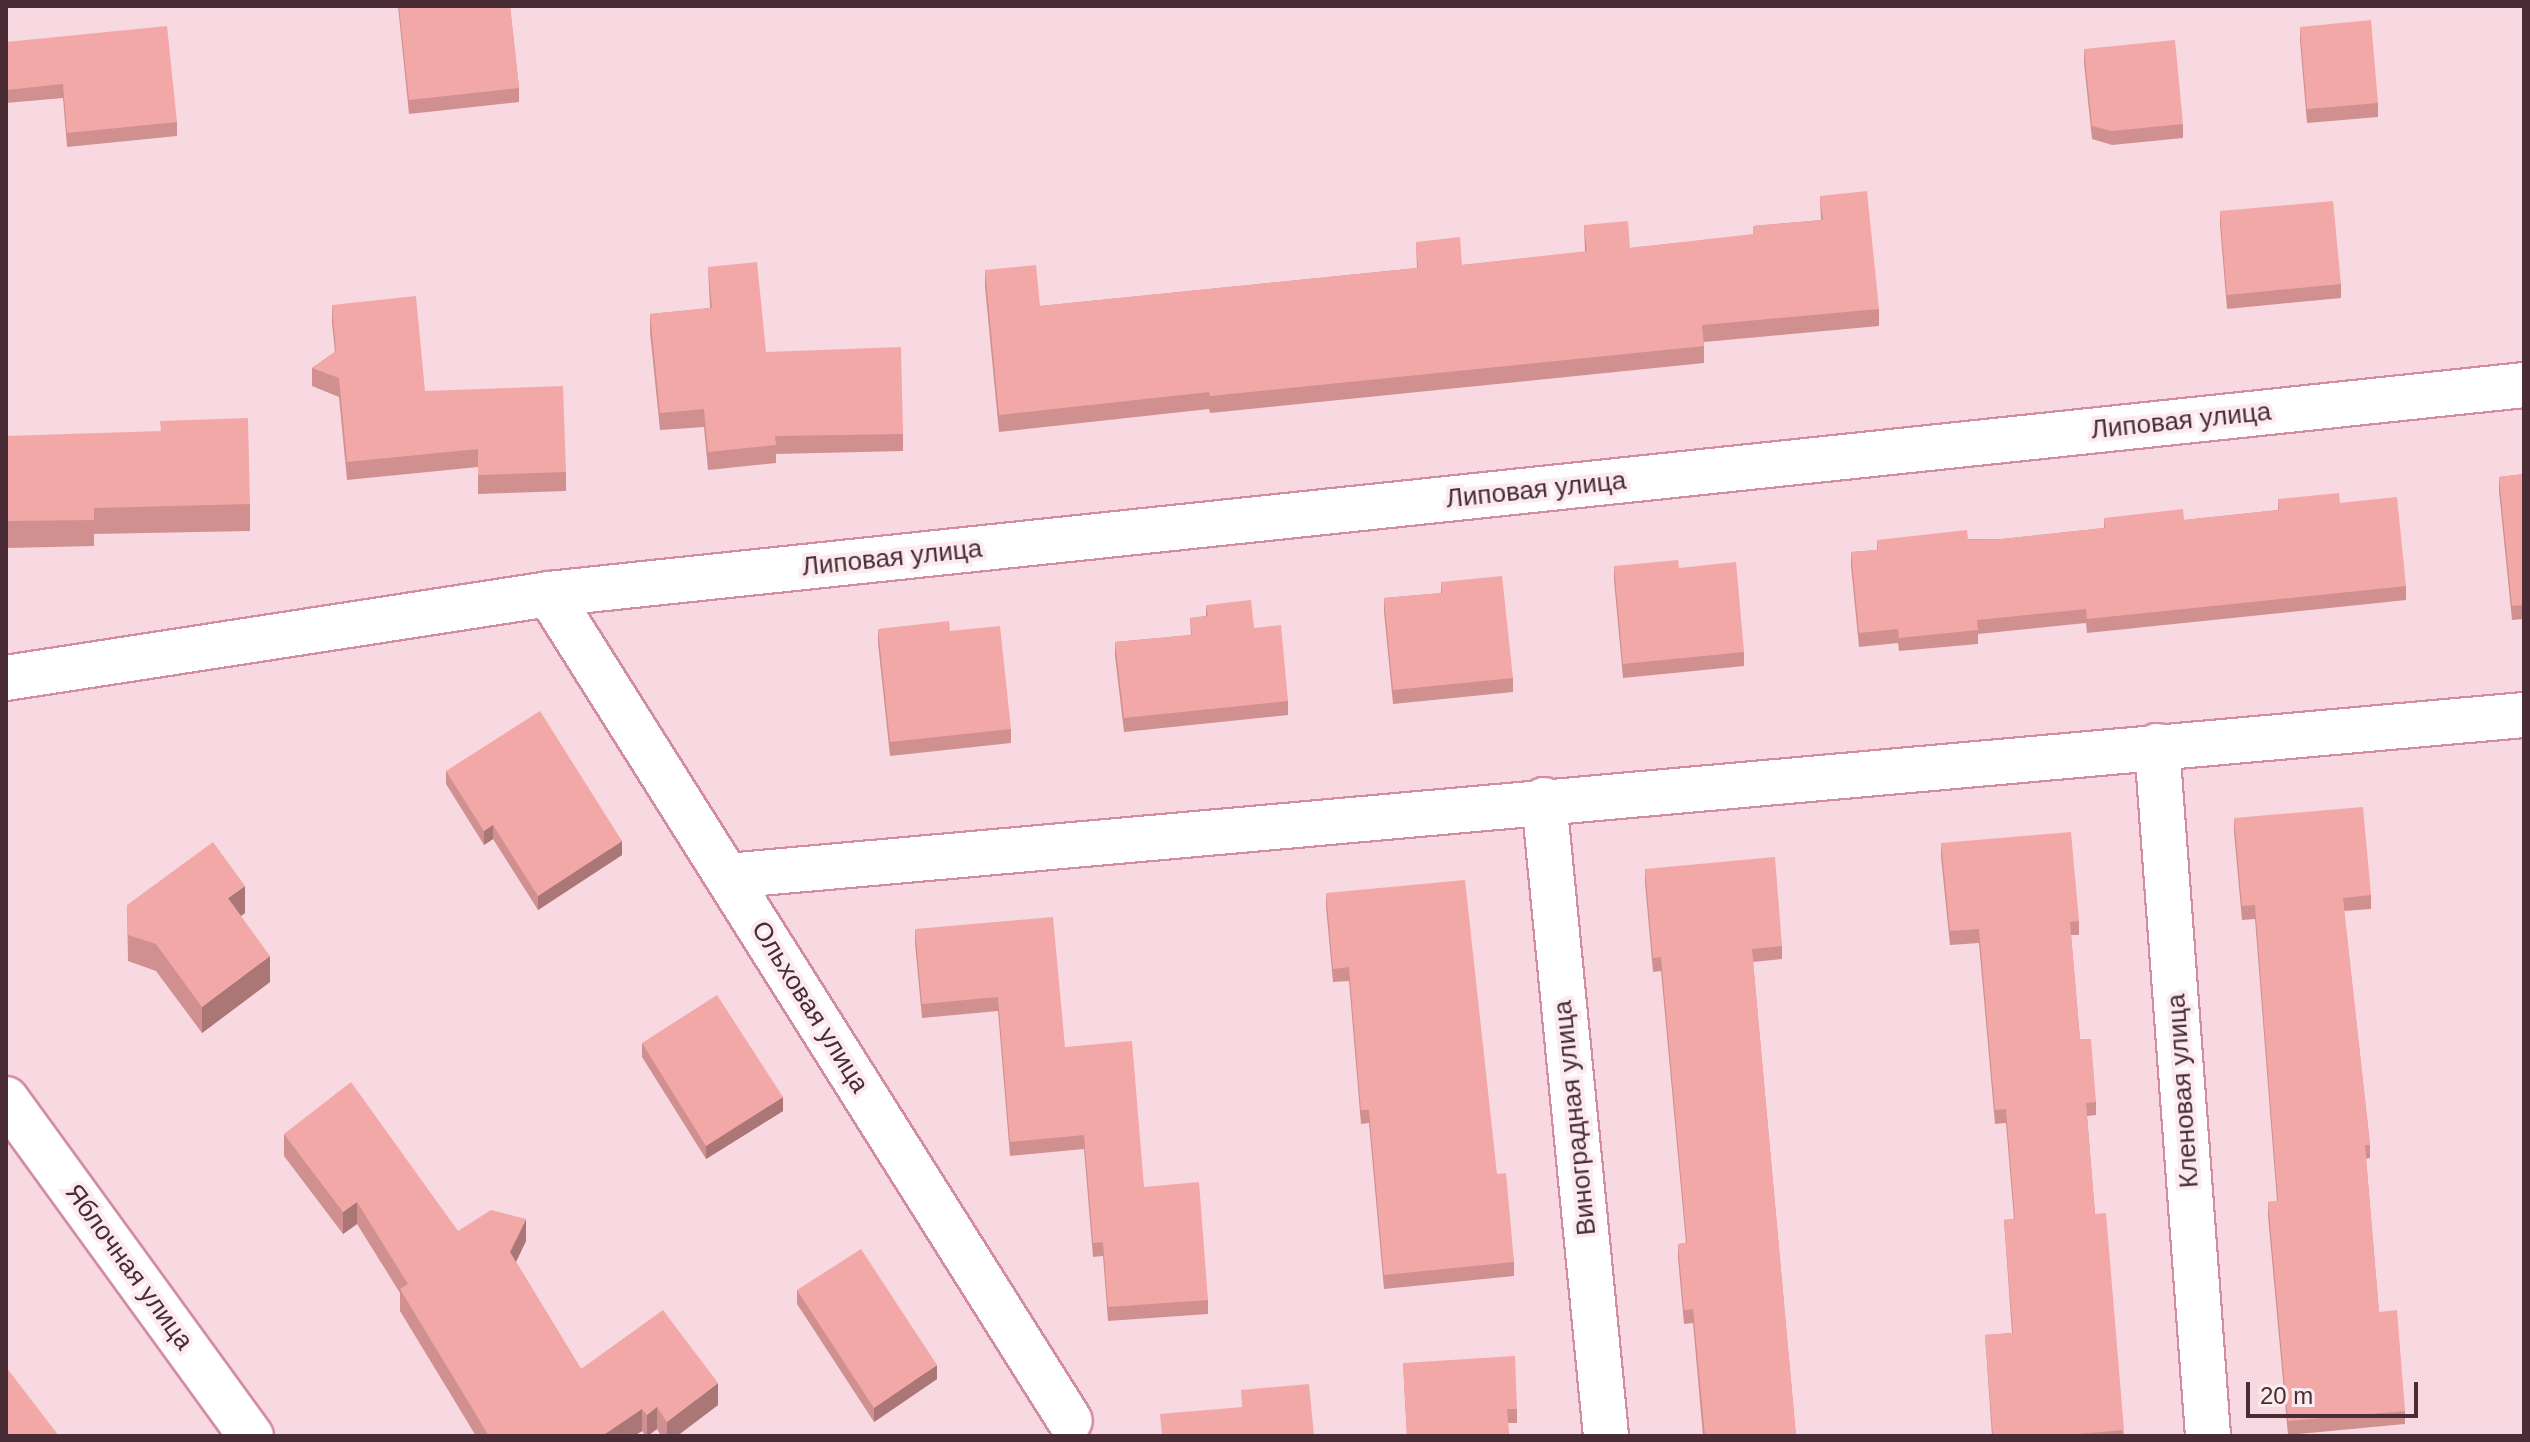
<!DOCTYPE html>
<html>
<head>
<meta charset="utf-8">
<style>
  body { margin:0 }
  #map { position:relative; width:2530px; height:1442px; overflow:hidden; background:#f8d9e2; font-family:Helvetica,sans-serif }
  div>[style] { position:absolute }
  .roads { filter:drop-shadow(2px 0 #d38da3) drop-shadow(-2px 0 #d38da3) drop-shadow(0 2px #d38da3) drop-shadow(0 -2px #d38da3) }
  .minor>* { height:44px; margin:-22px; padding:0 22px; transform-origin:22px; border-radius:22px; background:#fff }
  .wall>* { inset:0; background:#d19090 }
  .shaded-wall>* { inset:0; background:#aa7676 }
  .building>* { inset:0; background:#f3a8a8 }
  span { translate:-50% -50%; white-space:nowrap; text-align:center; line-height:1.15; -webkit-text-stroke:8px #fbebef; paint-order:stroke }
  .street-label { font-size:26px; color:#492c35 }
  .frame { position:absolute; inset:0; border:8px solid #492c35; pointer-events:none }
  .scale { position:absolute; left:2246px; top:1382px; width:172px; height:36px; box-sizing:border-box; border:4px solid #492c35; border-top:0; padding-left:10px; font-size:24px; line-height:28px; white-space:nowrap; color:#492c35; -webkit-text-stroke:6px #fbebef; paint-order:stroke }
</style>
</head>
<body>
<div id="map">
  <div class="roads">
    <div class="minor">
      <i style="left:549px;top:594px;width:977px;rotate:57.79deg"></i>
      <i style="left:6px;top:678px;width:549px;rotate:-8.79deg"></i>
      <i style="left:549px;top:594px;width:1986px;rotate:-6.04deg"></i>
      <i style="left:2157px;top:746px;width:692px;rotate:85.77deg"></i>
      <i style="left:1544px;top:800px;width:639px;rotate:84.43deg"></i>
      <i style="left:727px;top:876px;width:1804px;rotate:-5.12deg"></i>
      <i style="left:6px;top:1099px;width:417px;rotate:54deg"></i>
    </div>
  </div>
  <div class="wall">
    <i style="clip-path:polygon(398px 6px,510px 6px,519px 88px,519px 102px,409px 114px)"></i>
    <i style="clip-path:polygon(2300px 27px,2378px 103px,2378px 117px,2307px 123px,2300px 41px)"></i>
    <i style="clip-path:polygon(6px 42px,177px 122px,177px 136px,67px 147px,63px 98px,6px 103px)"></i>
    <i style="clip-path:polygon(2084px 49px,2183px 124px,2183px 138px,2112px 145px,2092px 139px,2084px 63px)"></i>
    <i style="clip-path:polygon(1820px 196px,1879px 309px,1879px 326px,1704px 342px,1704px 363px,1210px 413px,1209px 409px,999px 432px,985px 287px,985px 270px,1040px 306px,1417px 268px,1416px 242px,1462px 265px,1585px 252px,1584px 225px,1630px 248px,1753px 235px,1753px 226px,1821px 220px)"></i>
    <i style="clip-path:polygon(2220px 211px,2341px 284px,2341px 298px,2227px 309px,2220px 225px)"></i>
    <i style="clip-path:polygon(708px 267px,766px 352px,903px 434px,903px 451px,776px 454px,776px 463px,708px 470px,704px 427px,660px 430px,650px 332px,650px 314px,710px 308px)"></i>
    <i style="clip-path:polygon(332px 305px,425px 391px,566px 472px,566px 491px,478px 494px,478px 467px,347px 480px,339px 397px,312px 386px,312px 368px,335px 352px,332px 323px)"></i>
    <i style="clip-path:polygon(6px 436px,250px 504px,250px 531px,94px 534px,94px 546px,7px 548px)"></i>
    <i style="clip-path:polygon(2524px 474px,2524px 619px,2512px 620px,2499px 491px,2499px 477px)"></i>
    <i style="clip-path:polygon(2278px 499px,2340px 503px,2406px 586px,2406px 600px,2087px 633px,2086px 623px,1978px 634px,1978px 644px,1899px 651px,1898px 643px,1859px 647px,1851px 566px,1851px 552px,1877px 550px,1877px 540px,2002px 539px,2104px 528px,2104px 518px,2184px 520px,2278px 510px)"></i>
    <i style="clip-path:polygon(1614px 566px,1744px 652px,1744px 666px,1623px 678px,1614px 580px)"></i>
    <i style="clip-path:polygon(1441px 582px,1513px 678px,1513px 692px,1393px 704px,1384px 612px,1384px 598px,1441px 593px)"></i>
    <i style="clip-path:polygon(1206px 605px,1254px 628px,1288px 701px,1288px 715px,1124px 732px,1115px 656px,1115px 642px,1191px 635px,1190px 618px,1206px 616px)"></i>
    <i style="clip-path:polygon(878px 629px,950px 631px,1011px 729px,1011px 743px,890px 756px,878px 643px)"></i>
    <i style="clip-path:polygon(446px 771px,622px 855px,538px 910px,493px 839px,484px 845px,446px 784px)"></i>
    <i style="clip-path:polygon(2234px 818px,2371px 895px,2371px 909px,2344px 911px,2370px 1145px,2370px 1158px,2366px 1159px,2379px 1312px,2405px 1411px,2405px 1424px,2288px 1435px,2268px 1216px,2268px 1202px,2277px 1201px,2255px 919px,2242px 920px,2234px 832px)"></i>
    <i style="clip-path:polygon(1941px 843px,2079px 921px,2079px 935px,2071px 935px,2080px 1039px,2096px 1102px,2096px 1115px,2087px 1116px,2095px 1214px,2124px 1436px,1992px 1436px,1985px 1335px,2012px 1333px,2004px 1220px,2014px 1219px,2006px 1123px,1995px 1124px,1979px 943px,1950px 945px,1941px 857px)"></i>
    <i style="clip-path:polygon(1645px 869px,1782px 946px,1782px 959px,1753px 962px,1796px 1436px,1703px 1436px,1693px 1323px,1684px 1324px,1678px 1258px,1678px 1244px,1686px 1243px,1661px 971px,1653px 972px,1645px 883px)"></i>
    <i style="clip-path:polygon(1326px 893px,1497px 1174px,1514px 1262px,1514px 1276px,1384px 1289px,1369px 1123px,1361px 1124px,1349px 981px,1333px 982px,1326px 907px)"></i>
    <i style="clip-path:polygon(127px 905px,245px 913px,241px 916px,270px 982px,202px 1033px,156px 971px,128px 961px)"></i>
    <i style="clip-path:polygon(915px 929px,1065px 1047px,1208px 1300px,1208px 1314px,1108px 1321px,1103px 1256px,1093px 1257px,1084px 1149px,1010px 1156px,998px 1011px,922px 1018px,915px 943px)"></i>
    <i style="clip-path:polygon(642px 1043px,783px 1111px,706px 1159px,642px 1057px)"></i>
    <i style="clip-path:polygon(284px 1134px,458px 1231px,526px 1241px,516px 1262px,581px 1369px,718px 1405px,677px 1436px,661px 1436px,657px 1429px,648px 1436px,646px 1436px,642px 1431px,634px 1436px,476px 1436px,400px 1311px,400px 1293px,357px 1224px,343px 1234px,284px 1156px)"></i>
    <i style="clip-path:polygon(797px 1290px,937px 1379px,874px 1422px,797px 1304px)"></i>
    <i style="clip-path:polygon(1403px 1363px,1517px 1409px,1517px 1423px,1508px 1423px,1509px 1436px,1407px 1436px)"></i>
  </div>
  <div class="shaded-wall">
    <i style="clip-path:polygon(493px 825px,493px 839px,484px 845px,484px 831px)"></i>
    <i style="clip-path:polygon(622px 841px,622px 855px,538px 910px,538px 896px)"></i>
    <i style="clip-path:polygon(245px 886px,245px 913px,228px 925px,228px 898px)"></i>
    <i style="clip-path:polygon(270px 956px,270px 982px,202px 1033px,202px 1007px)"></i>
    <i style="clip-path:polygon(783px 1097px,783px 1111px,706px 1159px,706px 1146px)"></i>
    <i style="clip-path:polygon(357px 1202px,357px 1224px,343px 1234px,343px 1212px)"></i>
    <i style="clip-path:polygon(526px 1219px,526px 1241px,510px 1274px,510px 1252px)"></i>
    <i style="clip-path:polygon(937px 1365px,937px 1379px,874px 1422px,874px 1408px)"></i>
    <i style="clip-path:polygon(718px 1383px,718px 1405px,677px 1436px,667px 1436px,667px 1422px)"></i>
    <i style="clip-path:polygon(657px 1407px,657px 1429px,647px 1436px,647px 1415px)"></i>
    <i style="clip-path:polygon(642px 1409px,642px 1431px,634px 1436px,602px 1436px)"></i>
  </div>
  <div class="building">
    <i style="clip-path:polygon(399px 6px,510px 6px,519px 88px,409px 100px)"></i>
    <i style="clip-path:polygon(2371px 20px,2378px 103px,2307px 109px,2300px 27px)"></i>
    <i style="clip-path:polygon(167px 26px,177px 122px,67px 133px,63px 84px,6px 90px,6px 42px)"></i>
    <i style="clip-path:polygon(2175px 40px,2183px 124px,2112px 131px,2092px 126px,2084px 49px)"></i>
    <i style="clip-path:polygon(1867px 191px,1879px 309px,1702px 325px,1704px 346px,1210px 396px,1209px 392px,999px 415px,985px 270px,1036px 265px,1040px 306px,1418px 268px,1416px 242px,1460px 237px,1462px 265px,1587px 251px,1584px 225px,1628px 221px,1630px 248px,1753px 234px,1753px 226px,1823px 220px,1820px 196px)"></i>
    <i style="clip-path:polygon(2333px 201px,2341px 284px,2227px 295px,2220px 211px)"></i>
    <i style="clip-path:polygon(757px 262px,766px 352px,901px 347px,903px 434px,775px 436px,776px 445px,708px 452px,704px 409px,660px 413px,650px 314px,712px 308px,708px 267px)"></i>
    <i style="clip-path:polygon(416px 296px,425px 391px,563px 386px,566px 472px,478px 475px,478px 449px,347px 462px,339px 378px,312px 368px,336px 351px,332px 305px)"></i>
    <i style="clip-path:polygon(248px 418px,250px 504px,94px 508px,94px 520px,7px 521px,6px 436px,161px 431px,160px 421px)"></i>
    <i style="clip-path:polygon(2524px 474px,2524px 605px,2512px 606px,2499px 477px)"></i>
    <i style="clip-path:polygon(2339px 493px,2340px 503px,2397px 497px,2406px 586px,2087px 619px,2086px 609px,1977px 620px,1978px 630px,1899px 638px,1898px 629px,1859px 633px,1851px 552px,1878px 550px,1877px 540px,1967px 530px,1968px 540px,2002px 539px,2105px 528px,2104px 518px,2183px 509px,2184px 520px,2279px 510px,2278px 499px)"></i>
    <i style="clip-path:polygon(1678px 560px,1679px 568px,1736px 562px,1744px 652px,1623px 664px,1614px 566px)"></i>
    <i style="clip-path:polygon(1502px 576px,1513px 678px,1393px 690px,1384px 598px,1442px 593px,1441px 582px)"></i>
    <i style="clip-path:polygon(1251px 600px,1254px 628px,1281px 625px,1288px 701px,1124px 718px,1115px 642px,1192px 635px,1190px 618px,1208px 616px,1206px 605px)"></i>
    <i style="clip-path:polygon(949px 621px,950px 631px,1000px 626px,1011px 729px,890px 742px,878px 629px)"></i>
    <i style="clip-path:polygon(540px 711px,622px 841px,538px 896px,493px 825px,484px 831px,446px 771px)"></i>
    <i style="clip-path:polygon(2363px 807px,2371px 895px,2343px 898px,2370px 1145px,2365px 1145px,2379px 1312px,2397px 1310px,2405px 1411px,2288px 1421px,2268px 1202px,2278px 1201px,2255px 905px,2242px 906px,2234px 818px)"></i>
    <i style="clip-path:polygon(2071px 832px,2079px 921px,2070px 922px,2080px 1039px,2091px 1039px,2096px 1102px,2086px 1103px,2095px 1214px,2106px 1213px,2124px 1430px,2055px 1436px,1993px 1436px,1985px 1335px,2013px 1333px,2004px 1220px,2015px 1219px,2006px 1109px,1995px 1110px,1979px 929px,1950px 931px,1941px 843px)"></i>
    <i style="clip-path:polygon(213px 842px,245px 886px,228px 898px,270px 956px,202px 1007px,156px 944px,128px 935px,127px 905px)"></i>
    <i style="clip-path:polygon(1775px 857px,1782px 946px,1752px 949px,1796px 1436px,1705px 1436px,1693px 1309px,1684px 1310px,1678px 1244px,1687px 1243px,1661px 957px,1653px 958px,1645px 869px)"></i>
    <i style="clip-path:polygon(1465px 880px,1497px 1174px,1506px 1173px,1514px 1262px,1384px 1275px,1369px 1110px,1361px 1110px,1349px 967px,1333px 969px,1326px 893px)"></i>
    <i style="clip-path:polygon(1053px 917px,1065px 1047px,1132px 1041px,1144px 1187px,1199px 1182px,1208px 1300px,1108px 1307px,1103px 1242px,1093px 1243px,1084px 1135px,1010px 1142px,998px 997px,922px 1004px,915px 929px)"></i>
    <i style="clip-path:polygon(717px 995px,783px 1097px,706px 1146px,642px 1043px)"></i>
    <i style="clip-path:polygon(351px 1082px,458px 1231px,491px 1210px,526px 1219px,510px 1252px,581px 1369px,663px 1310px,718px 1383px,667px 1422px,657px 1407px,647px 1415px,642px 1409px,602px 1436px,489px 1436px,400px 1289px,408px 1284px,357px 1202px,343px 1212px,284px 1134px)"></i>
    <i style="clip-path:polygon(861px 1249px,937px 1365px,874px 1408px,797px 1290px)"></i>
    <i style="clip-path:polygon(1515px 1356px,1517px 1409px,1507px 1409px,1509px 1436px,1407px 1436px,1403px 1363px)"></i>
    <i style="clip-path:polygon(6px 1367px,59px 1436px,6px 1436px)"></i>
    <i style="clip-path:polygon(1309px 1384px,1314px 1436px,1162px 1436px,1160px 1414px,1242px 1407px,1241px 1390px)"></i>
  </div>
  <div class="street-label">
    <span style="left:2181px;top:421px;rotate:-6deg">Липовая улица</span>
    <span style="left:1536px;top:490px;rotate:-6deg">Липовая улица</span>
    <span style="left:892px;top:558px;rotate:-6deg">Липовая улица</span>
    <span style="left:810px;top:1007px;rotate:58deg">Ольховая улица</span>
    <span style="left:2183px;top:1091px;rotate:-94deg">Кленовая улица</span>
    <span style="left:1575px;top:1118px;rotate:-96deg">Виноградная улица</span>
    <span style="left:129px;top:1267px;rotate:54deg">Яблочная улица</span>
  </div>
  <div class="frame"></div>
  <div class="scale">20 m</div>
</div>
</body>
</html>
